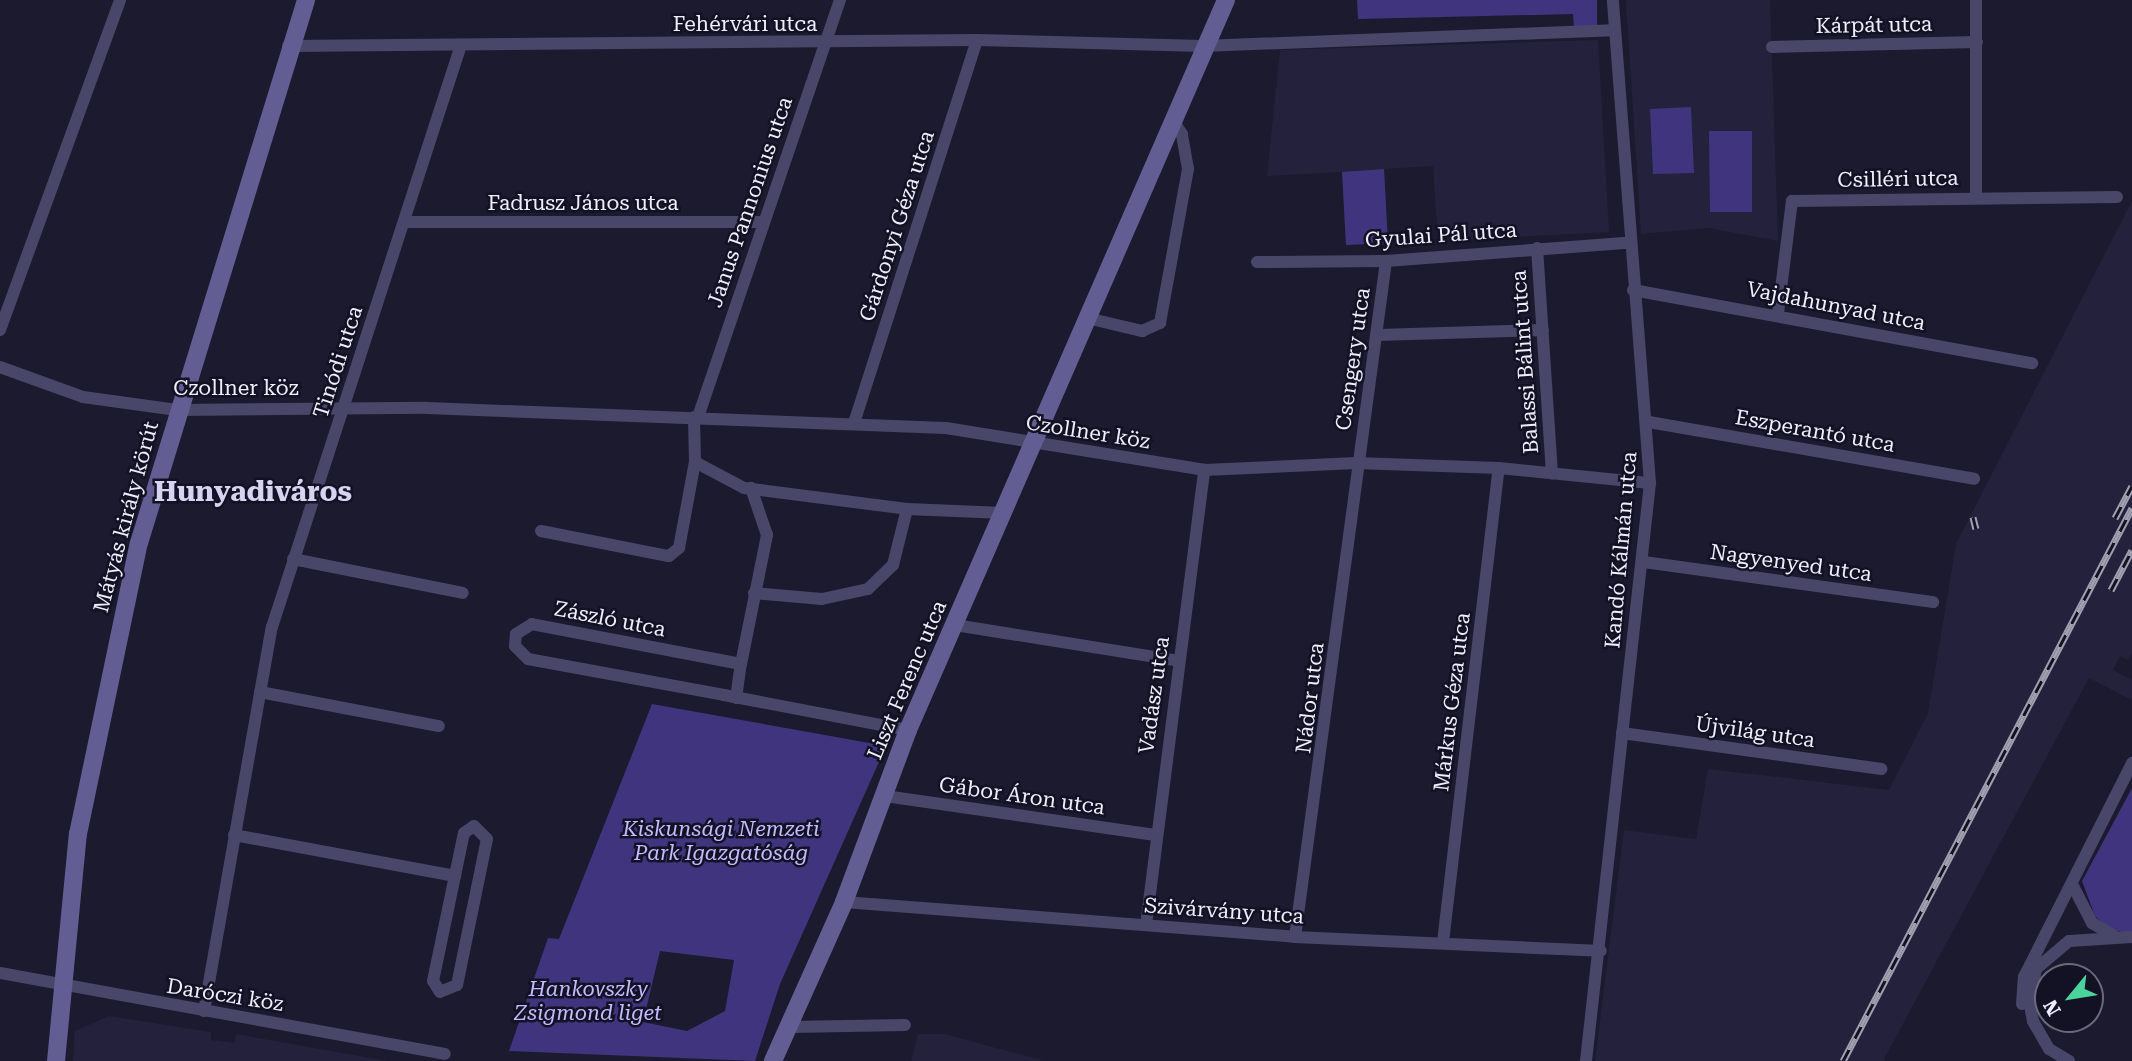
<!DOCTYPE html>
<html>
<head>
<meta charset="utf-8">
<style>
  body { margin:0 }
  #map { position:relative; width:2132px; height:1061px; overflow:hidden; background:#1c1a2e; font-family:"Roboto Serif",serif }
  div>[style] { position:absolute }
  .built>* { inset:0; background:#24213c }
  .green>* { inset:0; background:#41347e }
  .street>* { height:12px; margin:-6px; padding:0 6px; transform-origin:6px; border-radius:6px; background:#494769 }
  .secondary>* { height:18px; margin:-9px; padding:0 9px; transform-origin:9px; border-radius:9px; background:#625e94 }
  .rail>* { height:7px; margin-top:-3.5px; transform-origin:0; background:repeating-linear-gradient(90deg,#131124 0 13px,#a1a0b0 0 26px); box-sizing:border-box; border-block:2px solid #a1a0b0 }
  span { translate:-50% -50%; white-space:nowrap; text-align:center; line-height:1.15; -webkit-text-stroke:5px #131124; paint-order:stroke }
  .street-label { font-size:21px; color:#eeeefc }
  .park-label { font-size:21px; color:#c1bcff; font-style:italic }
  .district-label { font-size:28px; color:#d5d4f1; font-weight:700 }
  .north { position:absolute; left:2034px; top:963px; width:70px; height:70px; box-sizing:border-box; background:#131124; border:2px solid #6b697a; border-radius:50%; rotate:240deg; font-size:19px; font-weight:700; line-height:28px; text-align:center; color:#eeeefc }
  .north::after { content:''; display:block; margin:auto; width:24px; height:32px; background:#4ad49c; clip-path:polygon(50% 0,100% 100%,50% 72%,0 100%) }
</style>
</head>
<body>
<div id="map">
  <div class="built">
    <i style="clip-path:polygon(1626px 0,1770px 0,1778px 241px,1709px 228px,1641px 234px)"></i>
    <i style="clip-path:polygon(1598px 40px,1609px 232px,1438px 241px,1433px 166px,1384px 169px,1388px 243px,1346px 245px,1342px 172px,1267px 176px,1280px 50px)"></i>
    <i style="clip-path:polygon(2132px 201px,2132px 653px,2128px 660px,2120px 656px,2113px 670px,2132px 680px,2132px 700px,2089px 678px,1883px 1061px,1595px 1061px,1624px 830px,1696px 839px,1708px 769px,1889px 790px,1928px 713px,1956px 544px)"></i>
    <i style="clip-path:polygon(109px 1016px,211px 1032px,211px 1040px,234px 1043px,236px 1034px,387px 1061px,73px 1061px,75px 1031px)"></i>
    <i style="clip-path:polygon(918px 1034px,945px 1034px,1044px 1061px,911px 1061px)"></i>
  </div>
  <div class="green">
    <i style="clip-path:polygon(1357px 0,1597px 0,1597px 30px,1574px 29px,1573px 14px,1358px 19px)"></i>
    <i style="clip-path:polygon(1691px 107px,1694px 173px,1653px 174px,1650px 109px)"></i>
    <i style="clip-path:polygon(1709px 131px,1752px 131px,1752px 212px,1710px 212px)"></i>
    <i style="clip-path:polygon(1384px 169px,1388px 243px,1346px 245px,1342px 172px)"></i>
    <i style="clip-path:polygon(evenodd,652px 704px,886px 746px,780px 984px,755px 1061px,509px 1051px,548px 938px,559px 939px,652px 704px,660px 951px,734px 960px,725px 1011px,687px 1031px,643px 1022px,660px 951px)"></i>
    <i style="clip-path:polygon(2132px 788px,2132px 932px,2128px 933px,2109px 930px,2095px 916px,2082px 881px)"></i>
  </div>
  <div class="street">
    <i style="left:1976px;top:0;width:197px;rotate:90deg"></i>
    <i style="left:288px;top:46px;width:689px;rotate:-0.5deg"></i>
    <i style="left:977px;top:40px;width:225px;rotate:1.5deg"></i>
    <i style="left:1202px;top:46px;width:410px;rotate:-2.2deg"></i>
    <i style="left:1772px;top:47px;width:205px;rotate:-1.4deg"></i>
    <i style="left:404px;top:222px;width:359px"></i>
    <i style="left:1537px;top:248px;width:226px;rotate:86.2deg"></i>
    <i style="left:1257px;top:262px;width:129px;rotate:-0.4deg"></i>
    <i style="left:1386px;top:261px;width:242px;rotate:-4.3deg"></i>
    <i style="left:1633px;top:290px;width:406px;rotate:10.4deg"></i>
    <i style="left:1778px;top:313px;width:113px;rotate:-82.9deg"></i>
    <i style="left:1792px;top:201px;width:325px;rotate:-0.7deg"></i>
    <i style="left:1087px;top:318px;width:57px;rotate:13.3deg"></i>
    <i style="left:1142px;top:331px;width:20px;rotate:-24deg"></i>
    <i style="left:1160px;top:323px;width:157px;rotate:-79.7deg"></i>
    <i style="left:1188px;top:169px;width:36px;rotate:-100deg"></i>
    <i style="left:1182px;top:134px;width:18px;rotate:-124deg"></i>
    <i style="left:0;top:330px;width:351px;rotate:-70deg"></i>
    <i style="left:1378px;top:335px;width:165px;rotate:-1.7deg"></i>
    <i style="left:0;top:367px;width:88px;rotate:19.9deg"></i>
    <i style="left:83px;top:397px;width:95px;rotate:7.9deg"></i>
    <i style="left:177px;top:410px;width:250px;rotate:-0.5deg"></i>
    <i style="left:427px;top:408px;width:519px;rotate:2.21deg"></i>
    <i style="left:946px;top:428px;width:261px;rotate:9.2deg"></i>
    <i style="left:1204px;top:470px;width:152px;rotate:-2.6deg"></i>
    <i style="left:1356px;top:463px;width:143px;rotate:2deg"></i>
    <i style="left:1499px;top:468px;width:152px;rotate:5.7deg"></i>
    <i style="left:698px;top:417px;width:441px;rotate:-71.2deg"></i>
    <i style="left:1649px;top:422px;width:330px;rotate:9.9deg"></i>
    <i style="left:854px;top:423px;width:402px;rotate:-72.2deg"></i>
    <i style="left:695px;top:462px;width:55px;rotate:28deg"></i>
    <i style="left:744px;top:488px;width:164px;rotate:7.3deg"></i>
    <i style="left:907px;top:509px;width:97px;rotate:2.4deg"></i>
    <i style="left:541px;top:531px;width:130px;rotate:11.1deg"></i>
    <i style="left:669px;top:556px;width:13px;rotate:-39deg"></i>
    <i style="left:679px;top:548px;width:87px;rotate:-79.5deg"></i>
    <i style="left:695px;top:462px;width:45px;rotate:-91.3deg"></i>
    <i style="left:293px;top:559px;width:173px;rotate:11.3deg"></i>
    <i style="left:1644px;top:562px;width:292px;rotate:7.9deg"></i>
    <i style="left:754px;top:593px;width:68px;rotate:5deg"></i>
    <i style="left:822px;top:599px;width:47px;rotate:-12.3deg"></i>
    <i style="left:868px;top:589px;width:35px;rotate:-44deg"></i>
    <i style="left:893px;top:565px;width:58px;rotate:-76deg"></i>
    <i style="left:955px;top:625px;width:227px;rotate:9.1deg"></i>
    <i style="left:741px;top:664px;width:132px;rotate:-78.6deg"></i>
    <i style="left:767px;top:535px;width:50px;rotate:-108.8deg"></i>
    <i style="left:260px;top:692px;width:182px;rotate:10.8deg"></i>
    <i style="left:736px;top:698px;width:34px;rotate:-82deg"></i>
    <i style="left:741px;top:664px;width:213px;rotate:-169.2deg"></i>
    <i style="left:532px;top:624px;width:19px;rotate:148deg"></i>
    <i style="left:516px;top:634px;width:12px;rotate:95deg"></i>
    <i style="left:515px;top:646px;width:18px;rotate:45deg"></i>
    <i style="left:528px;top:659px;width:199px;rotate:10.4deg"></i>
    <i style="left:724px;top:695px;width:187px;rotate:10.8deg"></i>
    <i style="left:1622px;top:733px;width:262px;rotate:7.9deg"></i>
    <i style="left:885px;top:796px;width:273px;rotate:8.2deg"></i>
    <i style="left:474px;top:826px;width:18px;rotate:45deg"></i>
    <i style="left:487px;top:839px;width:149px;rotate:101.6deg"></i>
    <i style="left:457px;top:985px;width:18px;rotate:158deg"></i>
    <i style="left:440px;top:992px;width:13px;rotate:-122deg"></i>
    <i style="left:433px;top:981px;width:151px;rotate:-78.2deg"></i>
    <i style="left:464px;top:833px;width:12px;rotate:-35deg"></i>
    <i style="left:234px;top:835px;width:225px;rotate:10.5deg"></i>
    <i style="left:2073px;top:886px;width:42px;rotate:62.8deg"></i>
    <i style="left:2092px;top:923px;width:24px;rotate:30deg"></i>
    <i style="left:844px;top:902px;width:452px;rotate:4.4deg"></i>
    <i style="left:1295px;top:937px;width:306px;rotate:2.6deg"></i>
    <i style="left:1146px;top:925px;width:459px;rotate:-82.7deg"></i>
    <i style="left:1295px;top:937px;width:682px;rotate:-82.33deg"></i>
    <i style="left:1443px;top:942px;width:477px;rotate:-83.3deg"></i>
    <i style="left:0;top:973px;width:452px;rotate:10.3deg"></i>
    <i style="left:2022px;top:1004px;width:27px;rotate:-86deg"></i>
    <i style="left:2024px;top:977px;width:240px;rotate:-63.2deg"></i>
    <i style="left:204px;top:1011px;width:390px;rotate:-80deg"></i>
    <i style="left:272px;top:627px;width:612px;rotate:-72.01deg"></i>
    <i style="left:789px;top:1027px;width:116px;rotate:-1deg"></i>
    <i style="left:1586px;top:1061px;width:582px;rotate:-83.68deg"></i>
    <i style="left:1650px;top:483px;width:484px;rotate:-94.4deg"></i>
    <i style="left:2069px;top:1061px;width:23px;rotate:-149deg"></i>
    <i style="left:2049px;top:1049px;width:32px;rotate:-120deg"></i>
    <i style="left:2033px;top:1021px;width:21px;rotate:-101deg"></i>
    <i style="left:2029px;top:1000px;width:32px;rotate:-77deg"></i>
    <i style="left:2036px;top:969px;width:43px;rotate:-40.3deg"></i>
    <i style="left:2069px;top:941px;width:63px;rotate:-3.6deg"></i>
  </div>
  <div class="secondary">
    <i style="left:56px;top:1061px;width:228px;rotate:-84.5deg"></i>
    <i style="left:78px;top:834px;width:297px;rotate:-78.2deg"></i>
    <i style="left:139px;top:543px;width:568px;rotate:-72.9deg"></i>
    <i style="left:773px;top:1061px;width:174px;rotate:-65.9deg"></i>
    <i style="left:844px;top:902px;width:184px;rotate:-69.6deg"></i>
    <i style="left:908px;top:730px;width:796px;rotate:-66.46deg"></i>
  </div>
  <div class="rail">
    <i style="left:1973px;top:517px;width:12px;rotate:76deg"></i>
    <i style="left:2115px;top:518px;width:36px;rotate:-62deg"></i>
    <i style="left:2111px;top:590px;width:45px;rotate:-62.3deg"></i>
    <i style="left:1843px;top:1061px;width:624px;rotate:-62.41deg"></i>
  </div>
  <div class="street-label">
    <span style="left:745px;top:24px">Fehérvári utca</span>
    <span style="left:1874px;top:25px;rotate:-1deg">Kárpát utca</span>
    <span style="left:1898px;top:179px;rotate:-1deg">Csilléri utca</span>
    <span style="left:750px;top:202px;rotate:-71deg">Janus Pannonius utca</span>
    <span style="left:583px;top:203px">Fadrusz János utca</span>
    <span style="left:897px;top:226px;rotate:-72deg">Gárdonyi Géza utca</span>
    <span style="left:1441px;top:235px;rotate:-4deg">Gyulai Pál utca</span>
    <span style="left:1836px;top:306px;rotate:11deg">Vajdahunyad utca</span>
    <span style="left:1353px;top:359px;rotate:-82deg">Csengery utca</span>
    <span style="left:338px;top:362px;rotate:-72deg">Tinódi utca</span>
    <span style="left:1525px;top:362px;rotate:-94deg">Balassi Bálint utca</span>
    <span style="left:236px;top:388px">Czollner köz</span>
    <span style="left:1815px;top:431px;rotate:10deg">Eszperantó utca</span>
    <span style="left:1088px;top:432px;rotate:9deg">Czollner köz</span>
    <span style="left:126px;top:517px;rotate:-75deg">Mátyás király körút</span>
    <span style="left:1621px;top:550px;rotate:-85deg">Kandó Kálmán utca</span>
    <span style="left:1791px;top:563px;rotate:8deg">Nagyenyed utca</span>
    <span style="left:610px;top:619px;rotate:11deg">Zászló utca</span>
    <span style="left:907px;top:680px;rotate:-67deg">Liszt Ferenc utca</span>
    <span style="left:1154px;top:695px;rotate:-82deg">Vadász utca</span>
    <span style="left:1310px;top:698px;rotate:-83deg">Nádor utca</span>
    <span style="left:1452px;top:702px;rotate:-83deg">Márkus Géza utca</span>
    <span style="left:1755px;top:732px;rotate:8deg">Újvilág utca</span>
    <span style="left:1022px;top:796px;rotate:8deg">Gábor Áron utca</span>
    <span style="left:1224px;top:911px;rotate:4deg">Szivárvány utca</span>
    <span style="left:225px;top:995px;rotate:9deg">Daróczi köz</span>
  </div>
  <div class="park-label">
    <span style="left:721px;top:841px">Kiskunsági Nemzeti<br>Park Igazgatóság</span>
    <span style="left:588px;top:1001px">Hankovszky<br>Zsigmond liget</span>
  </div>
  <div class="district-label">
    <span style="left:253px;top:492px">Hunyadiváros</span>
  </div>
  <div class="north">N</div>
</div>
</body>
</html>
